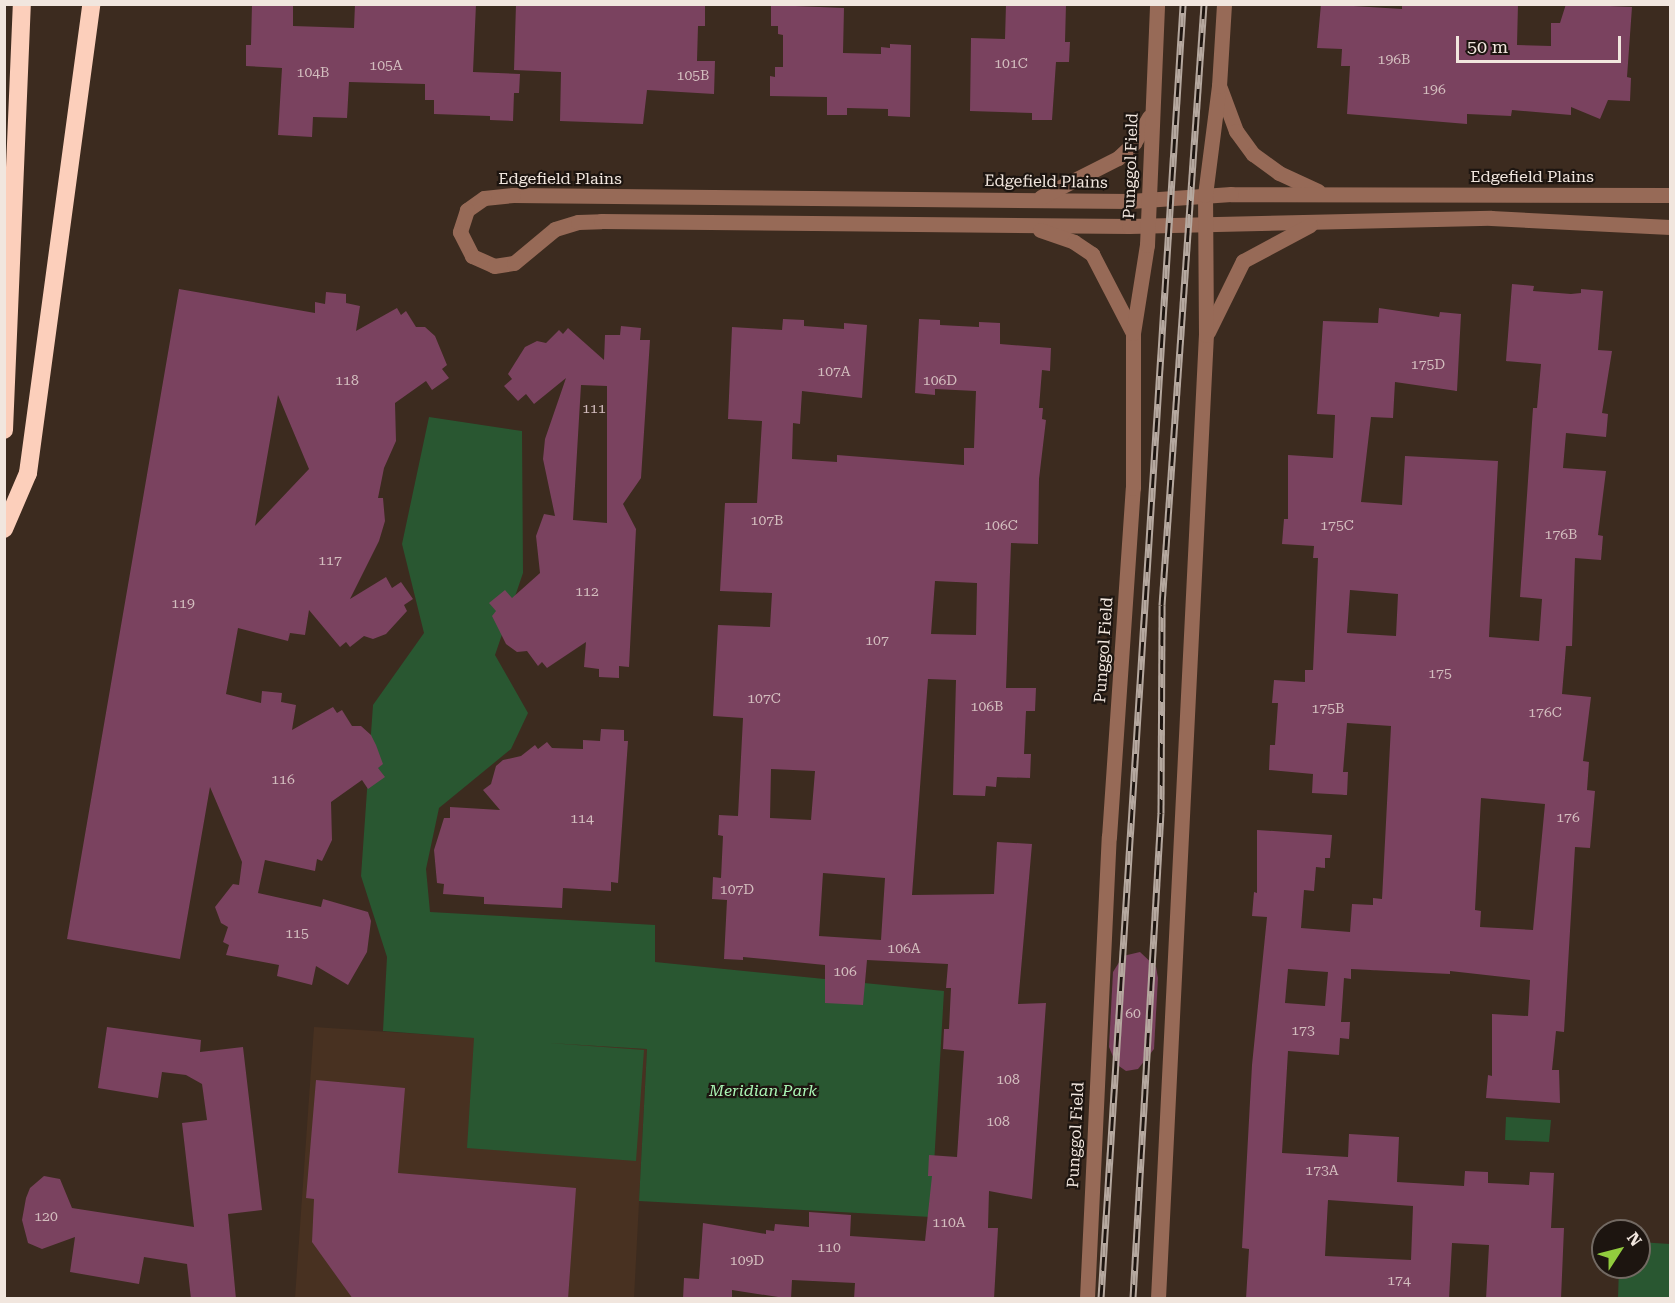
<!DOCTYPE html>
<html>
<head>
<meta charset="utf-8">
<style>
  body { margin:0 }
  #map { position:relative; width:1675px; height:1303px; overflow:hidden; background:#3c2b1f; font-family:"Roboto Serif",serif }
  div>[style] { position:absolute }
  .built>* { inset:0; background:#483121 }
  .green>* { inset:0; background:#295731 }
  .building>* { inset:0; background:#7a425f }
  .minor>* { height:15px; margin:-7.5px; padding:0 7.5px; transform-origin:7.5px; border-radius:7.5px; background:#976a57 }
  .highway>* { height:18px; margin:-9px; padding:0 9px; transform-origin:9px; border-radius:9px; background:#fccfbb }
  .rail>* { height:7px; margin-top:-3.5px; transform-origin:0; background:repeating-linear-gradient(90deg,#1d1510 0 14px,#b5a89f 0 28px); box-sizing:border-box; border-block:2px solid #b5a89f }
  span { translate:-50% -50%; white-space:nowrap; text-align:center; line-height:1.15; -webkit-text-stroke:4.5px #1d1510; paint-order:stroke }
  .number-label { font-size:14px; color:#d3bdbe }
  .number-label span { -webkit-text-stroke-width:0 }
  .street-label { font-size:16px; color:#f1e6de }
  .park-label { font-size:16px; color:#aaf5b4; font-style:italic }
  .frame { position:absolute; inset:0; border:6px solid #f1e6de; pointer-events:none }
  .north { position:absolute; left:1591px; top:1219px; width:60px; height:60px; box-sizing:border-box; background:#1d1510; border:2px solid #726962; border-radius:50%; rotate:54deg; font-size:16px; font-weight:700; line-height:24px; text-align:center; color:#f1e6de }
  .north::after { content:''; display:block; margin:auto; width:21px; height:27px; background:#92cd3e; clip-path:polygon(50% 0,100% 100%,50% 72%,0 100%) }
  .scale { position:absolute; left:1456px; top:36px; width:165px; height:27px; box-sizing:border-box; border:3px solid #f1e6de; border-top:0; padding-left:8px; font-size:18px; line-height:21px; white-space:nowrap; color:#f1e6de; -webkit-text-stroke:4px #1d1510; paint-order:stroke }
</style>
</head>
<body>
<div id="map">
  <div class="built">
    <i style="clip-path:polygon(314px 1027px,647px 1049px,634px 1298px,295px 1298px)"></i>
  </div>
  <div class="green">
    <i style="clip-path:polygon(429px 417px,522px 431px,523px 573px,495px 655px,528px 713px,511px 749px,439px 808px,426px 869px,430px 912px,655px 925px,655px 962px,944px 991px,931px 1217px,639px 1201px,647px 1049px,549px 1043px,644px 1050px,636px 1161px,467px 1148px,474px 1038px,383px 1031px,387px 957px,361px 876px,373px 705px,424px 633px,402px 544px)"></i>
    <i style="clip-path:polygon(1506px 1117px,1551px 1120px,1549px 1142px,1505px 1140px)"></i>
    <i style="clip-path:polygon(1639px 1242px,1670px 1244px,1670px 1298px,1618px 1298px,1619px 1267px,1639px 1267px)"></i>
  </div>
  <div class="building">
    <i style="clip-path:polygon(252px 4px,293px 4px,293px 26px,354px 28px,355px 4px,476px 4px,473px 72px,520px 74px,519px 93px,514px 93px,513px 121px,490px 120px,490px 116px,434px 114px,434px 100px,425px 100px,425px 84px,349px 82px,347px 118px,313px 117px,312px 137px,278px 135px,282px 68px,246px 66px,246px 45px,251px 45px)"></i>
    <i style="clip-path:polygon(516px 4px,705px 4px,705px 26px,698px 26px,697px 61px,715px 61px,714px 94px,647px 90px,643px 124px,560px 121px,561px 72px,514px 70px)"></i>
    <i style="clip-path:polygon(1006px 4px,1066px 4px,1065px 42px,1070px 42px,1069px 62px,1056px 62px,1052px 120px,1032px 120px,1032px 113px,970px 111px,971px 38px,1005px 39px)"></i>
    <i style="clip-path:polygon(1321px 4px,1402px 9px,1402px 4px,1518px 4px,1517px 45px,1551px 46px,1551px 23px,1560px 23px,1566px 4px,1632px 7px,1627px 77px,1631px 78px,1630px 101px,1608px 100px,1600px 119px,1571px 107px,1571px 115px,1512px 110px,1511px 116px,1467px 114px,1467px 124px,1347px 114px,1350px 66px,1341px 66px,1342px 49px,1317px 48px)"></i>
    <i style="clip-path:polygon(771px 5px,844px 8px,843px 53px,881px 54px,881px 47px,890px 48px,890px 44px,911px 45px,910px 117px,888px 116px,888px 109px,847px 108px,847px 115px,827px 115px,827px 97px,770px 96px,770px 76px,775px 77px,775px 67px,783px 67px,783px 35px,778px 34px,778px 26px,771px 26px)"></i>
    <i style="clip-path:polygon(evenodd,1512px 284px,1534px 286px,1533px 291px,1571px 294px,1581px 293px,1581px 289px,1603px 291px,1598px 350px,1612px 351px,1602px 413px,1608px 414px,1606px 437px,1566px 433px,1563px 468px,1606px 471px,1598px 535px,1603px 536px,1601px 560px,1575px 558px,1572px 646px,1566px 646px,1562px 694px,1591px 697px,1583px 761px,1589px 762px,1587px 790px,1595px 791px,1590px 848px,1575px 847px,1564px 1032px,1556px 1031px,1552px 1070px,1559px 1070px,1560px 1103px,1486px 1098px,1488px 1075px,1492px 1076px,1492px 1014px,1528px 1016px,1530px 980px,1450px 971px,1450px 974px,1351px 969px,1351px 979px,1344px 978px,1341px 1022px,1350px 1022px,1349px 1039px,1340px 1038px,1339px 1055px,1288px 1051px,1282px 1153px,1348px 1157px,1349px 1134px,1399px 1137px,1397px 1182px,1464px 1186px,1465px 1171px,1488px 1172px,1488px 1183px,1529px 1185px,1530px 1172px,1554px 1173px,1551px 1228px,1564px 1228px,1561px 1299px,1486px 1299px,1489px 1245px,1452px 1243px,1449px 1299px,1246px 1299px,1249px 1249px,1242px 1248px,1252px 1065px,1267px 917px,1252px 916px,1254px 892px,1257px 893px,1257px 830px,1332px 835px,1330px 858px,1325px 858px,1325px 868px,1316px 867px,1314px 891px,1304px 890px,1301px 928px,1350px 932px,1352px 904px,1373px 905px,1373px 898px,1382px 899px,1391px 726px,1347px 723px,1343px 772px,1348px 772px,1347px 795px,1312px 793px,1313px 774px,1269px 770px,1270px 745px,1275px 745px,1278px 703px,1272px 703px,1274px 680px,1305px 682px,1305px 670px,1313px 670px,1318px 558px,1313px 558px,1314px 546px,1282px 544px,1284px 519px,1288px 519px,1288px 455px,1333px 458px,1335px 415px,1317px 414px,1323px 321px,1378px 323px,1379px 308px,1439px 317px,1440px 312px,1461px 314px,1457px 391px,1395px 382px,1393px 418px,1371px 417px,1361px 502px,1402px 505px,1405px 456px,1498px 461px,1489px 637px,1539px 641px,1542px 599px,1520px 597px,1533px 408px,1537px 408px,1541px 364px,1506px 361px,1512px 284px,1350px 590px,1398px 594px,1396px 636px,1347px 633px,1350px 590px,1512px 284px,1481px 798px,1545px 804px,1533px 930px,1480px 927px,1481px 911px,1475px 910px,1481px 798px,1512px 284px,1288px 969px,1328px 972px,1325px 1006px,1285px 1003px,1288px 969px,1512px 284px,1328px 1200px,1413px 1206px,1411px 1260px,1325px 1256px,1328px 1200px)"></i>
    <i style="clip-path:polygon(evenodd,179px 289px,315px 313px,315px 302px,325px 304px,326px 292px,346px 294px,346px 303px,360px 306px,356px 331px,397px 308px,401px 315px,406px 311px,416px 327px,425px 327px,435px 336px,447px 365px,442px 369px,449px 378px,432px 390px,426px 381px,395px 403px,396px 441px,384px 468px,378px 498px,383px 498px,385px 521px,379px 541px,350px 599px,386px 577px,392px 588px,401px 582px,413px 599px,404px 605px,407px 611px,386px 634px,373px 639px,364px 636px,350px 647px,346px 642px,340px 647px,309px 610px,305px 635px,290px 633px,288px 641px,238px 628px,226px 694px,261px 703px,262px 691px,282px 693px,281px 702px,296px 705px,292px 730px,333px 707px,337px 713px,342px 710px,352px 726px,361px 726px,371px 735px,376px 745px,383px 764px,378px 768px,385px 777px,368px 789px,362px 780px,331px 802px,332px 840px,322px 861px,317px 859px,315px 871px,265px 860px,258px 893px,321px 907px,323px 899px,368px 912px,371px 921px,367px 952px,348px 985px,316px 966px,312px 985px,277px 976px,279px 965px,226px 955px,229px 945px,223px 942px,228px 927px,221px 923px,215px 907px,233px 884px,239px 885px,242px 862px,210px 787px,180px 959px,67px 939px,179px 289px,278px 395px,309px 469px,255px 526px,278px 395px)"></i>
    <i style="clip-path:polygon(evenodd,783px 319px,804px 320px,804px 326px,844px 329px,844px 323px,867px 325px,862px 398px,802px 391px,800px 424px,793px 423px,792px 459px,837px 462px,837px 455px,964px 465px,964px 448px,974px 448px,976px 391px,935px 389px,935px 395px,915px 393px,919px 319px,940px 320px,940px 325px,979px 327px,979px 322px,1000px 323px,1000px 344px,1051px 348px,1050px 371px,1042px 370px,1039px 408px,1043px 408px,1042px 419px,1046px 420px,1039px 479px,1038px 544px,1011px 543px,1006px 688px,1036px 688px,1035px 711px,1026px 711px,1024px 754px,1031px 754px,1030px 778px,997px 777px,996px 787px,986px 786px,985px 796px,953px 795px,956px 680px,928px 679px,912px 895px,994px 894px,997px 842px,1032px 844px,1018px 1004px,1046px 1003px,1032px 1199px,989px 1191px,988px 1228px,998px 1228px,994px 1299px,854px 1299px,855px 1283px,792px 1280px,791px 1299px,732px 1290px,732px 1299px,683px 1299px,684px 1278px,699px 1279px,703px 1223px,766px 1234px,766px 1230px,774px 1231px,775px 1224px,809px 1227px,809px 1212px,851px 1215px,850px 1236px,925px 1241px,932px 1176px,928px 1176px,929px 1155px,957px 1157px,964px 1051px,943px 1049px,944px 1029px,949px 1029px,951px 988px,946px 988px,948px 964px,867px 960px,863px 1005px,825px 1003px,825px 965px,743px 957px,743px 960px,724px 959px,727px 900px,712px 899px,713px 877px,721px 878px,723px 836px,718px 835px,719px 815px,738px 816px,743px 718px,713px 716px,718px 625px,770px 627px,772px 593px,720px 591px,725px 503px,757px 503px,762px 421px,728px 419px,732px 327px,782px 330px,783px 319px,935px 581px,977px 583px,976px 635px,931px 634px,935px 581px,783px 319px,771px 769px,815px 771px,811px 820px,770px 818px,771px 769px,783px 319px,823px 873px,885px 878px,881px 940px,819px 936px,823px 873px)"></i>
    <i style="clip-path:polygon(evenodd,621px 326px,641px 328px,640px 340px,650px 340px,641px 478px,623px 504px,636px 529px,629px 667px,619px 666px,619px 678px,599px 677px,599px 669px,584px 667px,586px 642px,547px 668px,542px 662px,538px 666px,527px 651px,517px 652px,506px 644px,492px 616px,496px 611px,489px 603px,505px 590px,512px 598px,540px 573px,536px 536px,544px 514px,555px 516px,543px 459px,545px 439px,566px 378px,534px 404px,526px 394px,518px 401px,504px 386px,512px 379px,508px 374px,525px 347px,537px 341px,546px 343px,559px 330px,563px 334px,568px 328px,604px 360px,605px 335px,620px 335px,621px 326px,581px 385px,607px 386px,607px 523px,573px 520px,581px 385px)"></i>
    <i style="clip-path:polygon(601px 729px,624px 730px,624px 741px,628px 741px,618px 883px,611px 882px,611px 891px,563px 888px,562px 908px,484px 904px,484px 897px,443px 894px,444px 884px,437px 883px,434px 850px,444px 818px,450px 818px,450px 807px,500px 810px,483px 790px,491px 784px,496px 766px,503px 760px,521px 756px,535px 745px,538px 749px,547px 742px,552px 748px,583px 749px,583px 740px,600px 741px)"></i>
    <i style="clip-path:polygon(1140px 952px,1156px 967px,1158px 978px,1154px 1049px,1138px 1069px,1126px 1071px,1116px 1064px,1109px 1047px,1113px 972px,1123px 956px)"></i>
    <i style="clip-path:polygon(107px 1027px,201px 1040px,200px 1052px,243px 1047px,262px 1210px,228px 1214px,236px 1299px,191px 1299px,187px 1264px,144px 1257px,139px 1284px,70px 1272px,75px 1237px,42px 1249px,28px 1243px,22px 1220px,26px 1198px,30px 1188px,44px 1176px,60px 1179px,72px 1208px,194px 1227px,182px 1123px,207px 1120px,202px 1084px,186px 1075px,162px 1072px,158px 1098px,98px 1088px)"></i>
    <i style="clip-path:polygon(316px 1080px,405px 1088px,398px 1173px,576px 1188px,568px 1299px,353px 1299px,312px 1242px,314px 1199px,306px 1198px)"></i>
  </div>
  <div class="minor">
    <i style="left:1220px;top:88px;width:46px;rotate:69.6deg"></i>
    <i style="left:1236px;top:131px;width:29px;rotate:54deg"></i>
    <i style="left:1253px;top:154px;width:32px;rotate:36deg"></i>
    <i style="left:1279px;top:173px;width:43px;rotate:24.8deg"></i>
    <i style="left:1670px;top:195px;width:439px;rotate:-179.9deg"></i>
    <i style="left:1231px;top:194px;width:101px;rotate:176deg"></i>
    <i style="left:1130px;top:201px;width:617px;rotate:-179.44deg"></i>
    <i style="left:513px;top:195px;width:29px;rotate:174deg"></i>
    <i style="left:484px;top:198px;width:21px;rotate:145deg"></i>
    <i style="left:467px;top:210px;width:23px;rotate:108deg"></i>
    <i style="left:460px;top:232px;width:27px;rotate:63deg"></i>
    <i style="left:472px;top:256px;width:24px;rotate:24deg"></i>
    <i style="left:494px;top:266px;width:20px;rotate:-9deg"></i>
    <i style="left:514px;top:263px;width:53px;rotate:-39.7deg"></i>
    <i style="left:555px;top:229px;width:24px;rotate:-17deg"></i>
    <i style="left:578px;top:222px;width:23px;rotate:-2deg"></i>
    <i style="left:601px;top:221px;width:528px;rotate:0.54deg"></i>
    <i style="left:1129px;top:226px;width:362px;rotate:-1.3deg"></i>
    <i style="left:1491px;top:218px;width:179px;rotate:2.9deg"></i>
    <i style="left:1041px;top:197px;width:86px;rotate:-26.9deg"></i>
    <i style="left:1118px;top:158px;width:22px;rotate:-43deg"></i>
    <i style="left:1134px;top:143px;width:30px;rotate:-60deg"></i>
    <i style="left:1040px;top:230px;width:36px;rotate:19deg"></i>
    <i style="left:1074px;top:242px;width:22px;rotate:34deg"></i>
    <i style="left:1092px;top:254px;width:89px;rotate:62.6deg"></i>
    <i style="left:1208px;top:332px;width:79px;rotate:-63.8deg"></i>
    <i style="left:1243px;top:261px;width:76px;rotate:-28.2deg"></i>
    <i style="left:1087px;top:1298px;width:462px;rotate:-87.3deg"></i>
    <i style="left:1109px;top:837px;width:350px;rotate:-86.1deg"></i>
    <i style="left:1133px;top:488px;width:155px;rotate:-90deg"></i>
    <i style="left:1133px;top:333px;width:89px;rotate:-81deg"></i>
    <i style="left:1147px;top:245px;width:241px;rotate:-87.6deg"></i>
    <i style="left:1158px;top:1298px;width:964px;rotate:-87.15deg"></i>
    <i style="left:1206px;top:335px;width:140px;rotate:-90.4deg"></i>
    <i style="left:1205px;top:195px;width:110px;rotate:-82.7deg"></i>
    <i style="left:1219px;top:86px;width:82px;rotate:-86.5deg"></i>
  </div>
  <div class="highway">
    <i style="left:4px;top:430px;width:426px;rotate:-87.6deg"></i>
    <i style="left:4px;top:529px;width:61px;rotate:-66.8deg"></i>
    <i style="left:28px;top:473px;width:473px;rotate:-82.3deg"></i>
  </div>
  <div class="rail">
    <i style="left:1101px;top:1298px;width:1297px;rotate:-86.37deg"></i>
    <i style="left:1133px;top:1298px;width:486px;rotate:-86.7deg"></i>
    <i style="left:1161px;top:813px;width:208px;rotate:-89.7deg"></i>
    <i style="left:1162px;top:605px;width:602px;rotate:-86deg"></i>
  </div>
  <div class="number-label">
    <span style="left:1394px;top:59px">196B</span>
    <span style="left:1011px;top:63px">101C</span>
    <span style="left:386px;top:65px">105A</span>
    <span style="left:313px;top:72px">104B</span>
    <span style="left:693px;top:75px">105B</span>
    <span style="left:1434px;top:89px">196</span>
    <span style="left:1428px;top:364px">175D</span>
    <span style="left:834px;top:371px">107A</span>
    <span style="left:347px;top:380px">118</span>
    <span style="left:940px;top:380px">106D</span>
    <span style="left:594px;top:408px">111</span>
    <span style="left:767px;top:520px">107B</span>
    <span style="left:1001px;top:525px">106C</span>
    <span style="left:1337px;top:525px">175C</span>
    <span style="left:1561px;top:534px">176B</span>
    <span style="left:330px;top:560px">117</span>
    <span style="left:587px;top:591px">112</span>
    <span style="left:183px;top:603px">119</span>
    <span style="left:877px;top:640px">107</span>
    <span style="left:1440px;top:673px">175</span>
    <span style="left:764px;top:698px">107C</span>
    <span style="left:987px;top:706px">106B</span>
    <span style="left:1328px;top:708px">175B</span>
    <span style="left:1545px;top:712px">176C</span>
    <span style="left:283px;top:779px">116</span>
    <span style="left:1568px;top:817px">176</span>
    <span style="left:582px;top:818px">114</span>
    <span style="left:737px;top:889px">107D</span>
    <span style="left:297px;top:933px">115</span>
    <span style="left:904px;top:948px">106A</span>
    <span style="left:845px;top:971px">106</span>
    <span style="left:1133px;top:1013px">60</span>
    <span style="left:1303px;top:1030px">173</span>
    <span style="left:1008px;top:1079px">108</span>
    <span style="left:998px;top:1121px">108</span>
    <span style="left:1322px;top:1170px">173A</span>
    <span style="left:46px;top:1216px">120</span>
    <span style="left:949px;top:1222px">110A</span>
    <span style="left:829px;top:1247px">110</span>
    <span style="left:747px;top:1260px">109D</span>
    <span style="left:1399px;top:1280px">174</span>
  </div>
  <div class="street-label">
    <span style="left:1131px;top:166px;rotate:-88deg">Punggol Field</span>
    <span style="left:1532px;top:177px">Edgefield Plains</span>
    <span style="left:560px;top:179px">Edgefield Plains</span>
    <span style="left:1046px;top:182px;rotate:1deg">Edgefield Plains</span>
    <span style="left:1104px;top:650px;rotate:-86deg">Punggol Field</span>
    <span style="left:1076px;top:1135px;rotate:-87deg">Punggol Field</span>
  </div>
  <div class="park-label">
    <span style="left:763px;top:1091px">Meridian Park</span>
  </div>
  <div class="frame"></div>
  <div class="north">N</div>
  <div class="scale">50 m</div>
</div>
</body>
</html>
